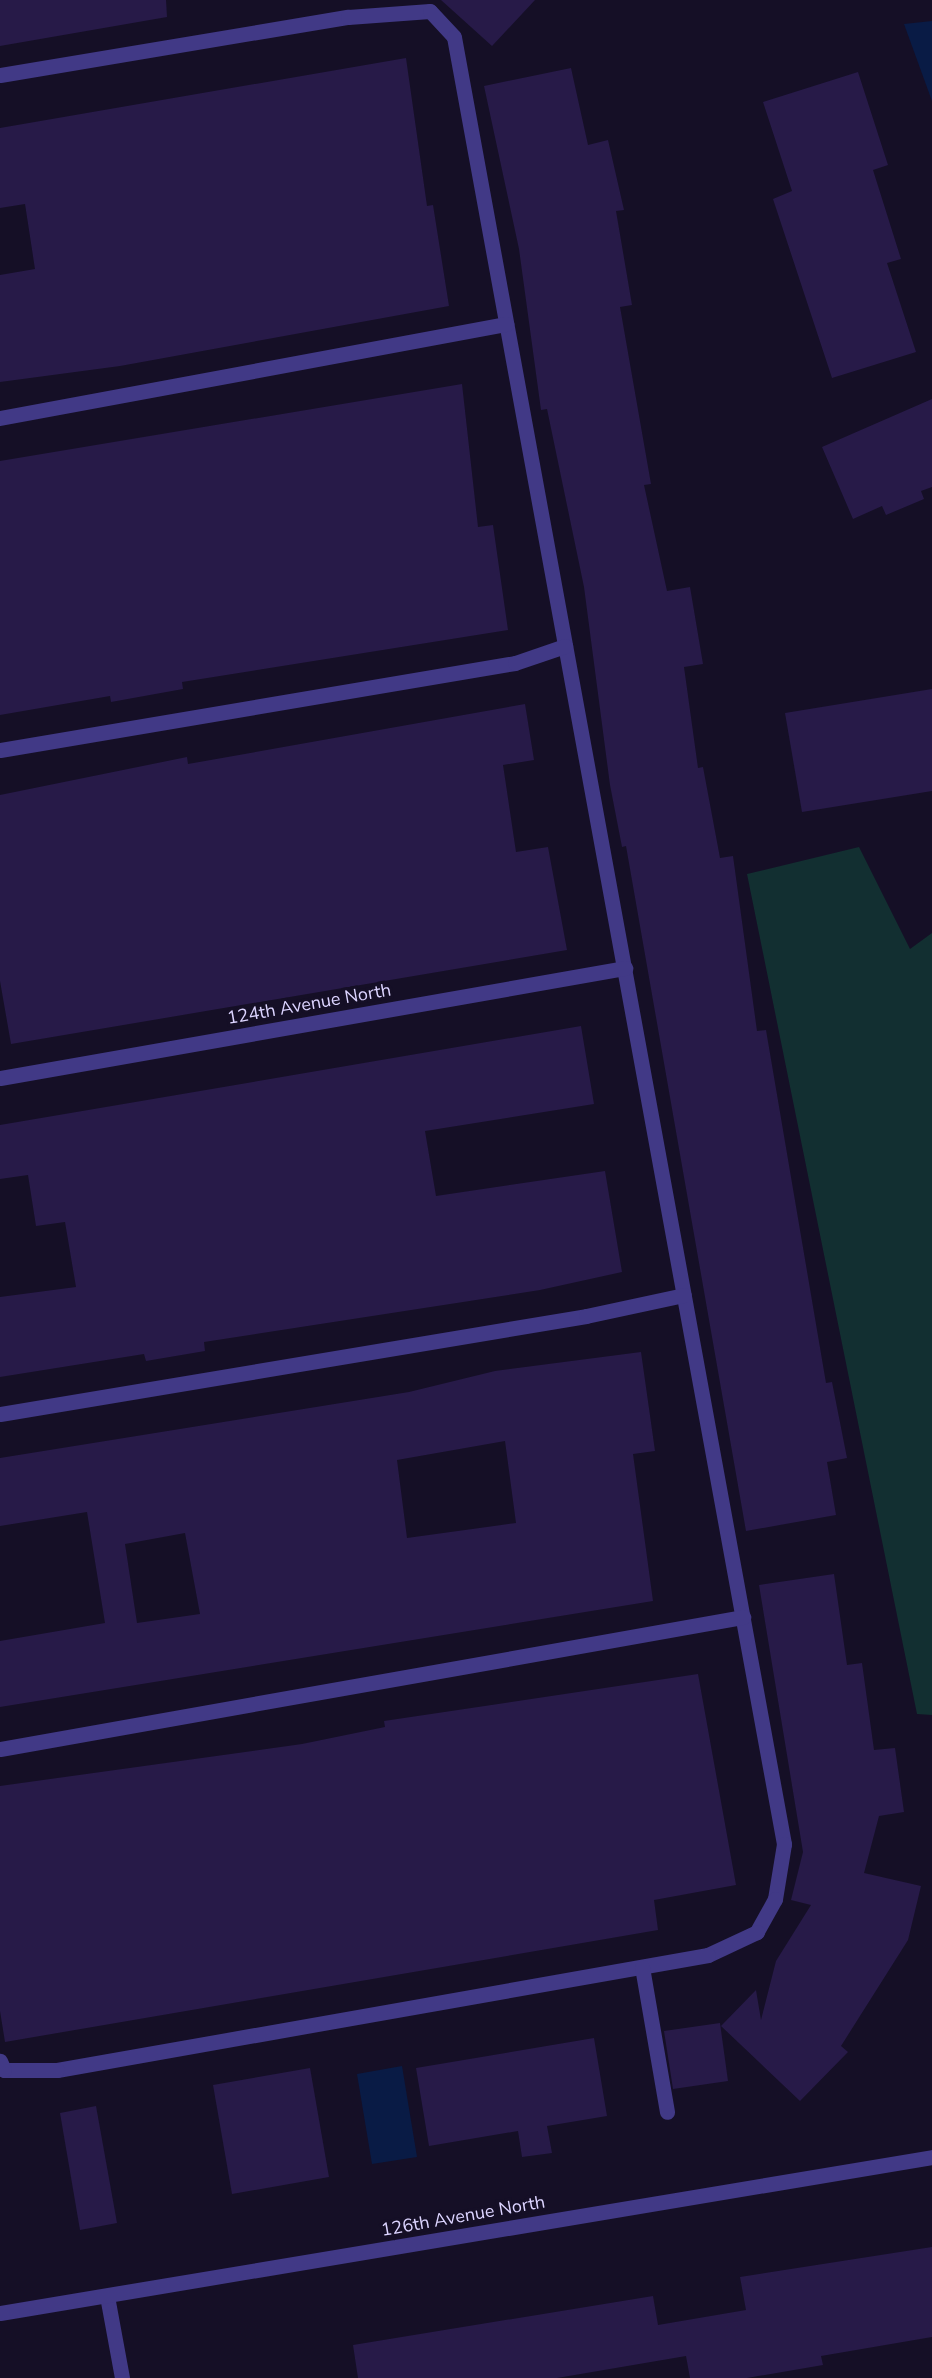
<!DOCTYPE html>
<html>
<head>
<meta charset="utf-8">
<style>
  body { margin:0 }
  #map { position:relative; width:932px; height:2378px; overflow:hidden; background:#150f26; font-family:"Nunito Sans",sans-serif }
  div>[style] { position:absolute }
  .green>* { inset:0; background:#122f31 }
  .water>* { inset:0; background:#091b45 }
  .building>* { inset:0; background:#271a48 }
  .street>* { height:15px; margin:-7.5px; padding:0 7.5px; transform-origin:7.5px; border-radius:7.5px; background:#413986 }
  span { translate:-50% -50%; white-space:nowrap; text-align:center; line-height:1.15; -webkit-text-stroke:6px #150f26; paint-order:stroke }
  .street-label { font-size:18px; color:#dcd4ff }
</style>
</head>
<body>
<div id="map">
  <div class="green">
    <i style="clip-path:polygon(859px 847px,910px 949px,932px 933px,932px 1715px,917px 1714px,747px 874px)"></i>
  </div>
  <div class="water">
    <i style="clip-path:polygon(932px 21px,932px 101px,904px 24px)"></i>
    <i style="clip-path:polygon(402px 2066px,417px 2157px,372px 2164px,357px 2074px)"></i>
  </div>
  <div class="building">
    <i style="clip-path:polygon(0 0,166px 0,167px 17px,0 46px)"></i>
    <i style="clip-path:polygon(441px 0,535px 0,492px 46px)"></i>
    <i style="clip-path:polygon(406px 58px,427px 206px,433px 205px,449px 306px,120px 366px,0 382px,0 275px,35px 269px,25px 204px,0 208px,0 128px)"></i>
    <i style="clip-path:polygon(571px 68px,588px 145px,608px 140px,624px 210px,616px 211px,632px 305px,620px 307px,651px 484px,644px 485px,667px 591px,690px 587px,703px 664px,684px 667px,698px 768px,703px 767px,720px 858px,733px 856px,757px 1031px,766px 1030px,826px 1383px,832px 1382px,847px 1458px,827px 1462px,836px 1515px,746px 1531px,626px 846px,622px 847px,610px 785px,584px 587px,547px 409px,541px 410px,519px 249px,484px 86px)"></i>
    <i style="clip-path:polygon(858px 72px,888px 165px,873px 170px,901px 259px,887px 263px,916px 352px,832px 378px,773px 199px,792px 191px,763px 102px)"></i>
    <i style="clip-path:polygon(462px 384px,478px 527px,493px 525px,508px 630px,182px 682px,183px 689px,111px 702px,110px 696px,0 715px,0 461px)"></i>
    <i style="clip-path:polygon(932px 399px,932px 487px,921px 491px,924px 499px,886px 515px,882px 506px,853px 519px,822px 447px)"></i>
    <i style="clip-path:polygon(932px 689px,932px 791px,802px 812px,785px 713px)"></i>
    <i style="clip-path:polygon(525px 704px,534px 760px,503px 765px,516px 852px,548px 847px,567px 950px,11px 1044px,0 981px,0 795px,187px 757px,188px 764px)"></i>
    <i style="clip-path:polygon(581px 1026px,594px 1104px,425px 1131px,436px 1196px,605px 1171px,622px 1272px,540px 1290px,204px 1342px,205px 1351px,146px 1361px,144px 1354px,0 1377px,0 1297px,76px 1287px,65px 1222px,36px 1226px,28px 1175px,0 1179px,0 1125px)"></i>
    <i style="clip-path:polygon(evenodd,641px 1352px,655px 1451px,633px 1454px,653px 1601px,0 1707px,0 1641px,105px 1623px,87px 1512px,0 1526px,0 1458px,409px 1392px,495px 1371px,641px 1352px,505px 1441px,516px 1523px,407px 1538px,397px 1460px,505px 1441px,641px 1352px,185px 1533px,200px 1614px,137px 1623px,125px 1544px,185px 1533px)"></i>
    <i style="clip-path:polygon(834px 1574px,847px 1665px,862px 1663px,874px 1750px,895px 1748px,904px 1812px,879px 1816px,864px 1873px,921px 1886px,908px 1940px,841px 2046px,848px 2052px,800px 2101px,721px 2026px,756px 1990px,761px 2020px,776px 1961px,811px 1905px,791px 1900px,803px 1852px,759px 1585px)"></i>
    <i style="clip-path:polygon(698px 1674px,736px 1885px,654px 1900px,658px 1930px,5px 2042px,0 2011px,0 1786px,302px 1744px,385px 1727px,384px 1721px)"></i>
    <i style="clip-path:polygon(720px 2023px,728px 2081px,673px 2089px,664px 2031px)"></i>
    <i style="clip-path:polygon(594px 2038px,607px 2116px,547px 2126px,552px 2153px,522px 2157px,518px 2131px,429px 2146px,416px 2068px)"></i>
    <i style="clip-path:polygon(310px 2068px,329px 2177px,232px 2194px,213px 2085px)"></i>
    <i style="clip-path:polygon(96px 2106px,117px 2223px,80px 2230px,60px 2113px)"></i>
    <i style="clip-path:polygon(932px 2247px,932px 2337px,821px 2356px,823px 2365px,747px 2378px,690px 2378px,686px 2356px,557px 2378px,358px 2378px,353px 2345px,653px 2296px,658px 2325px,746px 2310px,740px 2277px)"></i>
  </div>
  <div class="street">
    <i style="left:0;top:75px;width:353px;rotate:-9.5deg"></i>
    <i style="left:348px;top:17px;width:82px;rotate:-4.2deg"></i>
    <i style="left:430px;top:11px;width:35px;rotate:47deg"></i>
    <i style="left:454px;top:37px;width:1837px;rotate:79.65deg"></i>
    <i style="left:784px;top:1844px;width:56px;rotate:99.3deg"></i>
    <i style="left:775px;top:1899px;width:38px;rotate:119deg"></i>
    <i style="left:757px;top:1932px;width:54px;rotate:154.9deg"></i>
    <i style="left:708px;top:1955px;width:661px;rotate:169.98deg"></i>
    <i style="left:57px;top:2070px;width:53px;rotate:180deg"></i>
    <i style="left:4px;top:2070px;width:10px;rotate:-114deg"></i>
    <i style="left:0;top:418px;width:515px;rotate:-10.52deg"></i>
    <i style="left:0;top:750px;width:522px;rotate:-9.59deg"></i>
    <i style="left:515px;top:663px;width:53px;rotate:-18.8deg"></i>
    <i style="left:0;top:1078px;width:635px;rotate:-9.98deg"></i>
    <i style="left:0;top:1414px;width:594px;rotate:-9.49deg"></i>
    <i style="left:586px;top:1316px;width:100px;rotate:-12.1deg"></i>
    <i style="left:0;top:1749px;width:755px;rotate:-10.07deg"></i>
    <i style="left:642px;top:1967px;width:147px;rotate:80.2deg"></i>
    <i style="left:107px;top:2296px;width:83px;rotate:79.6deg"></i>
    <i style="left:0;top:2313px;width:945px;rotate:-9.5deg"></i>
  </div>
  <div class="street-label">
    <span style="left:309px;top:1004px;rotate:-10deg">124th Avenue North</span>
    <span style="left:463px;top:2216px;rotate:-10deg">126th Avenue North</span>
  </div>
</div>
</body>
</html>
